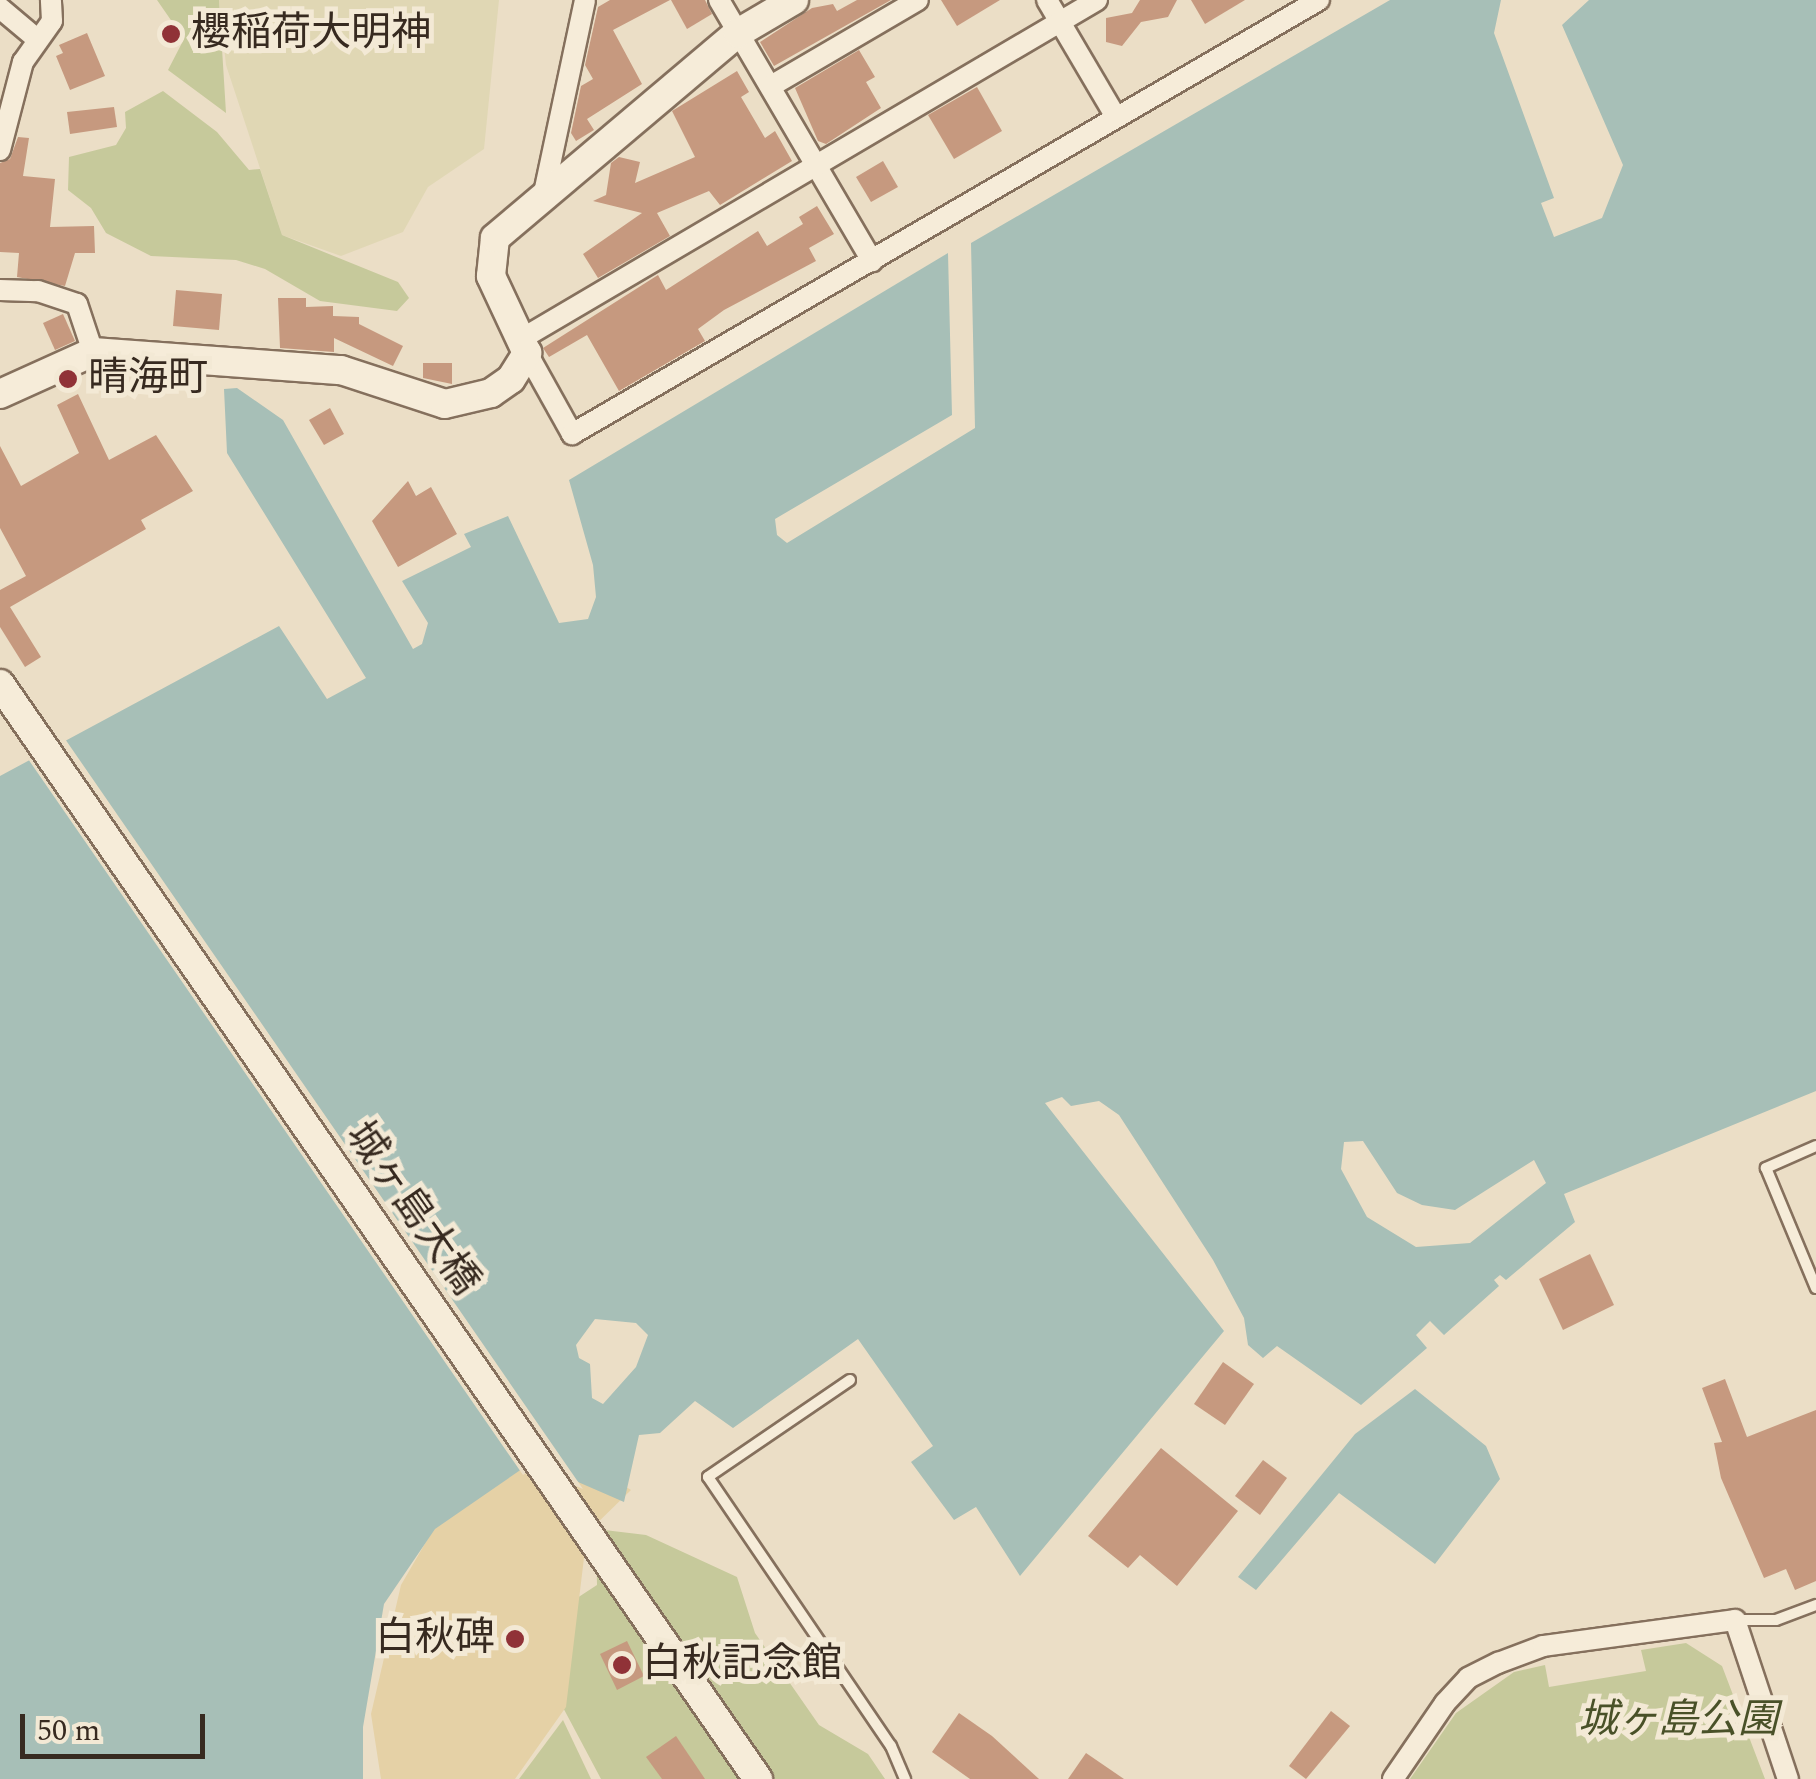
<!DOCTYPE html>
<html>
<head>
<meta charset="utf-8">
<style>
  body { margin:0 }
  #map { position:relative; width:1816px; height:1779px; overflow:hidden; background:#ebdec6; font-family:Spectral,"Noto Sans JP",serif }
  div>[style] { position:absolute }
  .farmland>* { inset:0; background:#e0d7b4 }
  .green>* { inset:0; background:#c6c99b }
  .sand>* { inset:0; background:#e5d1a6 }
  .water>* { inset:0; background:#a7bfb7 }
  .pier>* { inset:0; background:#ebdec6 }
  .building>* { inset:0; background:#c6997f }
  .roads { filter:drop-shadow(2px 0 #85705d) drop-shadow(-2px 0 #85705d) drop-shadow(0 2px #85705d) drop-shadow(0 -2px #85705d) }
  .lane>* { height:10px; margin:-5px; padding:0 5px; transform-origin:5px; border-radius:5px; background:#f6ecd9 }
  .street>* { height:20px; margin:-10px; padding:0 10px; transform-origin:10px; border-radius:10px; background:#f6ecd9 }
  .secondary>* { height:28px; margin:-14px; padding:0 14px; transform-origin:14px; border-radius:14px; background:#f6ecd9 }
  .dots>* { width:28px; height:28px; translate:-50% -50%; box-sizing:border-box; border:5px solid #f3e9d5; border-radius:50% }
  span { translate:-50% -50%; white-space:nowrap; text-align:center; line-height:1.15; -webkit-text-stroke:10px #f3e9d5; paint-order:stroke }
  .poi-label { font-size:40px; color:#372a20 }
  .left { translate:0 -50%; text-align:left }
  .right { translate:-100% -50%; text-align:right }
  .street-label { font-size:40px; color:#372a20 }
  .park-label { font-size:40px; color:#495128; font-style:italic }
  .scale { position:absolute; left:20px; top:1714px; width:185px; height:45px; box-sizing:border-box; border:5px solid #372a20; border-top:0; padding-left:12px; font-size:30px; line-height:35px; white-space:nowrap; color:#372a20; -webkit-text-stroke:8px #f3e9d5; paint-order:stroke }
</style>
</head>
<body>
<div id="map">
  <div class="farmland">
    <i style="clip-path:polygon(219px 0,499px 0,484px 149px,428px 187px,403px 232px,341px 256px,282px 235px,226px 65px)"></i>
  </div>
  <div class="green">
    <i style="clip-path:polygon(157px 0,219px 0,226px 113px,168px 70px,184px 39px)"></i>
    <i style="clip-path:polygon(163px 91px,217px 132px,249px 170px,260px 169px,282px 235px,398px 282px,409px 298px,397px 311px,320px 301px,265px 269px,236px 260px,151px 256px,106px 233px,91px 208px,68px 190px,69px 157px,116px 145px,126px 128px,125px 112px)"></i>
    <i style="clip-path:polygon(596px 1529px,646px 1535px,737px 1577px,755px 1633px,819px 1725px,868px 1754px,885px 1779px,601px 1779px,559px 1700px,574px 1600px,597px 1585px)"></i>
    <i style="clip-path:polygon(1686px 1643px,1722px 1666px,1765px 1779px,1410px 1779px,1456px 1713px,1514px 1672px,1545px 1665px,1549px 1687px,1646px 1671px,1641px 1650px)"></i>
    <i style="clip-path:polygon(563px 1720px,591px 1779px,519px 1779px)"></i>
  </div>
  <div class="sand">
    <i style="clip-path:polygon(571px 1453px,631px 1490px,587px 1533px,566px 1707px,515px 1779px,381px 1779px,371px 1714px,401px 1585px,441px 1516px,508px 1457px)"></i>
  </div>
  <div class="water">
    <i style="clip-path:polygon(evenodd,1390px 0,1501px 0,1494px 33px,1554px 198px,1541px 203px,1554px 237px,1602px 218px,1623px 165px,1562px 25px,1589px 0,1816px 0,1816px 1091px,1564px 1194px,1575px 1222px,1506px 1280px,1500px 1275px,1494px 1280px,1499px 1286px,1444px 1335px,1430px 1321px,1416px 1335px,1427px 1348px,1361px 1405px,1277px 1346px,1263px 1358px,1248px 1345px,1244px 1318px,1213px 1260px,1119px 1115px,1099px 1101px,1071px 1106px,1062px 1097px,1045px 1103px,1224px 1331px,1020px 1576px,976px 1507px,954px 1520px,911px 1462px,933px 1446px,858px 1339px,733px 1428px,695px 1401px,660px 1433px,639px 1435px,624px 1502px,532px 1462px,435px 1529px,384px 1604px,363px 1727px,363px 1779px,0 1779px,0 776px,279px 626px,327px 699px,366px 678px,227px 453px,224px 389px,237px 388px,283px 420px,413px 649px,422px 644px,428px 623px,402px 581px,471px 547px,464px 534px,508px 516px,559px 623px,588px 619px,596px 597px,593px 565px,569px 480px,948px 253px,952px 415px,775px 519px,777px 535px,787px 543px,975px 428px,971px 243px,1390px 0,595px 1319px,636px 1323px,648px 1335px,636px 1367px,603px 1404px,592px 1398px,590px 1364px,579px 1358px,576px 1345px,595px 1319px)"></i>
    <i style="clip-path:polygon(1415px 1389px,1486px 1446px,1500px 1479px,1435px 1564px,1339px 1493px,1256px 1590px,1238px 1577px,1355px 1434px)"></i>
  </div>
  <div class="pier">
    <i style="clip-path:polygon(63px 736px,583px 1489px,533px 1468px,523px 1475px,26px 756px)"></i>
    <i style="clip-path:polygon(1363px 1141px,1397px 1193px,1422px 1205px,1455px 1210px,1534px 1160px,1546px 1183px,1470px 1243px,1416px 1247px,1367px 1217px,1341px 1169px,1344px 1142px)"></i>
  </div>
  <div class="building">
    <i style="clip-path:polygon(610px 0,670px 0,613px 30px,642px 84px,587px 119px,594px 130px,576px 141px,571px 133px,581px 86px,593px 79px,585px 65px,598px 7px)"></i>
    <i style="clip-path:polygon(671px 0,705px 0,712px 14px,687px 29px)"></i>
    <i style="clip-path:polygon(857px 0,891px 0,774px 66px,760px 42px,812px 8px,833px 4px,837px 11px)"></i>
    <i style="clip-path:polygon(941px 0,1000px 0,957px 26px)"></i>
    <i style="clip-path:polygon(1140px 0,1177px 0,1168px 17px,1141px 22px,1122px 46px,1106px 42px,1106px 18px,1132px 13px)"></i>
    <i style="clip-path:polygon(1191px 0,1245px 0,1205px 24px)"></i>
    <i style="clip-path:polygon(87px 33px,105px 76px,70px 90px,56px 56px,63px 53px,59px 45px)"></i>
    <i style="clip-path:polygon(859px 50px,875px 77px,866px 82px,881px 108px,826px 144px,818px 141px,795px 88px)"></i>
    <i style="clip-path:polygon(737px 71px,749px 92px,741px 97px,765px 138px,775px 131px,792px 161px,720px 205px,709px 191px,657px 213px,670px 236px,598px 278px,583px 254px,642px 213px,593px 201px,606px 195px,611px 163px,619px 157px,640px 162px,635px 183px,695px 157px,672px 111px)"></i>
    <i style="clip-path:polygon(977px 87px,1002px 131px,954px 159px,928px 115px)"></i>
    <i style="clip-path:polygon(114px 107px,117px 127px,70px 134px,67px 112px)"></i>
    <i style="clip-path:polygon(18px 137px,29px 138px,23px 176px,55px 179px,50px 227px,94px 226px,95px 253px,75px 253px,65px 286px,17px 277px,19px 253px,0 252px,0 163px,10px 159px)"></i>
    <i style="clip-path:polygon(883px 161px,898px 187px,871px 202px,856px 177px)"></i>
    <i style="clip-path:polygon(817px 206px,834px 234px,809px 248px,816px 261px,724px 310px,698px 329px,705px 341px,619px 391px,587px 335px,549px 357px,543px 348px,658px 275px,666px 290px,758px 231px,767px 246px,803px 224px,799px 217px)"></i>
    <i style="clip-path:polygon(176px 290px,222px 294px,219px 330px,173px 326px)"></i>
    <i style="clip-path:polygon(278px 298px,306px 298px,306px 307px,333px 306px,333px 316px,359px 317px,359px 324px,403px 346px,393px 366px,334px 338px,334px 352px,280px 348px)"></i>
    <i style="clip-path:polygon(63px 314px,75px 341px,55px 350px,43px 323px)"></i>
    <i style="clip-path:polygon(423px 363px,452px 363px,452px 384px,423px 378px)"></i>
    <i style="clip-path:polygon(78px 394px,109px 460px,156px 435px,193px 491px,141px 520px,146px 529px,10px 607px,41px 657px,25px 667px,0 627px,0 590px,26px 576px,0 528px,0 446px,21px 486px,79px 453px,57px 405px)"></i>
    <i style="clip-path:polygon(330px 408px,344px 434px,324px 445px,309px 420px)"></i>
    <i style="clip-path:polygon(408px 481px,416px 496px,431px 487px,457px 534px,398px 567px,372px 521px)"></i>
    <i style="clip-path:polygon(1590px 1254px,1614px 1305px,1563px 1330px,1539px 1279px)"></i>
    <i style="clip-path:polygon(1223px 1362px,1254px 1384px,1225px 1425px,1194px 1404px)"></i>
    <i style="clip-path:polygon(1725px 1379px,1747px 1437px,1816px 1410px,1816px 1581px,1795px 1590px,1786px 1569px,1764px 1578px,1721px 1478px,1714px 1443px,1722px 1442px,1702px 1388px)"></i>
    <i style="clip-path:polygon(1161px 1448px,1238px 1511px,1177px 1586px,1140px 1555px,1128px 1568px,1088px 1536px)"></i>
    <i style="clip-path:polygon(1263px 1460px,1287px 1478px,1260px 1515px,1235px 1496px)"></i>
    <i style="clip-path:polygon(627px 1641px,644px 1676px,617px 1690px,600px 1654px)"></i>
    <i style="clip-path:polygon(1331px 1711px,1350px 1726px,1306px 1779px,1289px 1766px)"></i>
    <i style="clip-path:polygon(959px 1713px,992px 1736px,1039px 1779px,970px 1779px,932px 1752px)"></i>
    <i style="clip-path:polygon(676px 1736px,705px 1779px,662px 1779px,646px 1757px)"></i>
    <i style="clip-path:polygon(1086px 1753px,1124px 1779px,1068px 1779px)"></i>
  </div>
  <div class="roads">
    <div class="lane">
      <i style="left:1816px;top:1146px;width:55px;rotate:156.3deg"></i>
      <i style="left:1766px;top:1168px;width:130px;rotate:67.4deg"></i>
      <i style="left:850px;top:1380px;width:172px;rotate:145.7deg"></i>
      <i style="left:708px;top:1477px;width:325px;rotate:55.8deg"></i>
      <i style="left:891px;top:1746px;width:36px;rotate:67deg"></i>
      <i style="left:1736px;top:1620px;width:40px"></i>
      <i style="left:1776px;top:1620px;width:43px;rotate:-20.6deg"></i>
    </div>
    <div class="street">
      <i style="left:719px;top:0;width:303px;rotate:59.6deg"></i>
      <i style="left:1047px;top:0;width:136px;rotate:59.5deg"></i>
      <i style="left:0;top:8px;width:48px;rotate:40deg"></i>
      <i style="left:771px;top:86px;width:170px;rotate:-30.3deg"></i>
      <i style="left:0;top:150px;width:91px;rotate:-75.4deg"></i>
      <i style="left:23px;top:62px;width:50px;rotate:-54.7deg"></i>
      <i style="left:52px;top:21px;width:21px;rotate:-93deg"></i>
      <i style="left:544px;top:193px;width:197px;rotate:-78deg"></i>
      <i style="left:0;top:290px;width:38px;rotate:2deg"></i>
      <i style="left:38px;top:291px;width:41px;rotate:18.4deg"></i>
      <i style="left:77px;top:304px;width:51px;rotate:71.6deg"></i>
      <i style="left:523px;top:338px;width:666px;rotate:-30.49deg"></i>
      <i style="left:527px;top:353px;width:93px;rotate:60.9deg"></i>
      <i style="left:572px;top:434px;width:864px;rotate:-30.16deg"></i>
      <i style="left:1393px;top:1779px;width:92px;rotate:-55.6deg"></i>
      <i style="left:1445px;top:1703px;width:34px;rotate:-47deg"></i>
      <i style="left:1468px;top:1678px;width:34px;rotate:-27deg"></i>
      <i style="left:1498px;top:1663px;width:48px;rotate:-20.7deg"></i>
      <i style="left:1543px;top:1646px;width:194px;rotate:-7.7deg"></i>
      <i style="left:1735px;top:1620px;width:168px;rotate:71.6deg"></i>
    </div>
    <div class="secondary">
      <i style="left:0;top:394px;width:102px;rotate:-24.3deg"></i>
      <i style="left:93px;top:352px;width:249px;rotate:4.2deg"></i>
      <i style="left:341px;top:370px;width:109px;rotate:18.1deg"></i>
      <i style="left:445px;top:404px;width:47px;rotate:-13.4deg"></i>
      <i style="left:491px;top:393px;width:24px;rotate:-35deg"></i>
      <i style="left:511px;top:379px;width:31px;rotate:-58deg"></i>
      <i style="left:527px;top:353px;width:85px;rotate:-115.1deg"></i>
      <i style="left:491px;top:276px;width:38px;rotate:-84deg"></i>
      <i style="left:495px;top:238px;width:318px;rotate:-40.2deg"></i>
      <i style="left:738px;top:33px;width:65px;rotate:-30.5deg"></i>
      <i style="left:0;top:684px;width:1332px;rotate:55.31deg"></i>
    </div>
  </div>
  <div class="dots">
    <i style="left:171px;top:34px;background:#903237"></i>
    <i style="left:68px;top:379px;background:#903237"></i>
    <i style="left:515px;top:1639px;background:#903237"></i>
    <i style="left:622px;top:1665px;background:#903237"></i>
  </div>
  <div class="poi-label">
    <span class="left" style="left:191px;top:34px">櫻稲荷大明神</span>
    <span class="left" style="left:88px;top:379px">晴海町</span>
    <span class="right" style="left:495px;top:1639px">白秋碑</span>
    <span class="left" style="left:642px;top:1665px">白秋記念館</span>
  </div>
  <div class="street-label">
    <span style="left:412px;top:1209px;rotate:55deg">城ヶ島大橋</span>
  </div>
  <div class="park-label">
    <span style="left:1678px;top:1721px">城ヶ島公園</span>
  </div>
  <div class="scale">50 m</div>
</div>
</body>
</html>
